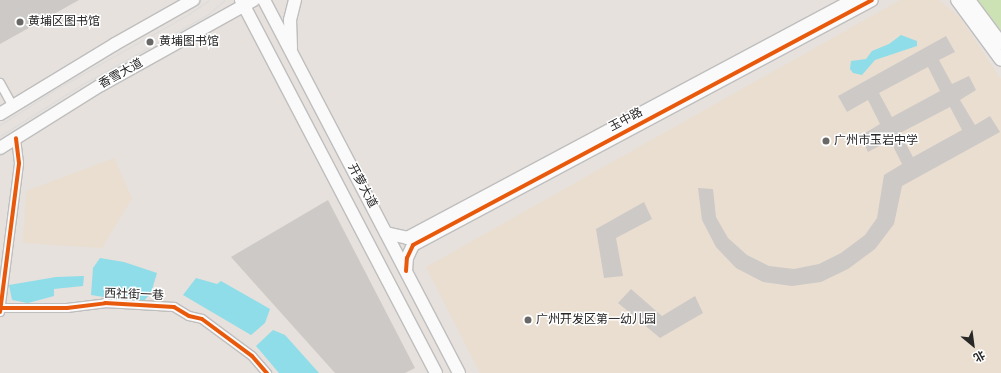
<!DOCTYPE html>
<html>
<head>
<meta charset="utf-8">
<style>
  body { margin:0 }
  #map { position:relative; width:1001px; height:373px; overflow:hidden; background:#e6e1dc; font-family:"Sofia Sans Condensed","Noto Sans SC",sans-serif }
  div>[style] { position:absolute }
  .education>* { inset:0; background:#eaded0 }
  .green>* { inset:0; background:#cce2b4 }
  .water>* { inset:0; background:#8edde9 }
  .building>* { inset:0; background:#cdc9c6 }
  .roads { filter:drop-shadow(1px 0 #bfbebe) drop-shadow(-1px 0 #bfbebe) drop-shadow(0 1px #bfbebe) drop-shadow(0 -1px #bfbebe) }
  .street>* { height:8px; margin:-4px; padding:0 4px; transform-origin:4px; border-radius:4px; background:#fbfafa }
  .secondary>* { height:12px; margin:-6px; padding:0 6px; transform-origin:6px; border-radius:6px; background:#fbfafa }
  .tram>* { height:1px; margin:-0.5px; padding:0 0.5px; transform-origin:0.5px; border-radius:0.5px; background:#dcdcdd }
  .cycleway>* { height:4px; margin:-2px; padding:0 2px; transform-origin:2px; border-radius:2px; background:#e8590c }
  .dots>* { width:11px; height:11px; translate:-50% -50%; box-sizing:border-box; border:2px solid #fff; border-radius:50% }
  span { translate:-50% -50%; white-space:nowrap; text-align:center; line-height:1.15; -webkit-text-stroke:3px #fff; paint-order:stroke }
  .poi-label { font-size:12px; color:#272727 }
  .left { translate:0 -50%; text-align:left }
  .street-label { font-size:12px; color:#272727 }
  .north { position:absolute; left:953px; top:325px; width:40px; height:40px; -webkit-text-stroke:3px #fff; paint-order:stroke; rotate:151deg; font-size:11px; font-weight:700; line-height:16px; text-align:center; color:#272727 }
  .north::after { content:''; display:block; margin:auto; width:14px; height:18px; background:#272727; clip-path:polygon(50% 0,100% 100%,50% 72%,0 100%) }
</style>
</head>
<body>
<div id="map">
  <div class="education">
    <i style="clip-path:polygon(900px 0,939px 0,959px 16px,1001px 79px,1001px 373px,480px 373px,426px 267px)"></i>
    <i style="clip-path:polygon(114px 158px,132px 198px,102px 248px,23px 243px,26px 191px)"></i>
  </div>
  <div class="green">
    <i style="clip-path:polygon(977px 0,1001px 0,1001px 34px,981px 6px)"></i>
  </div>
  <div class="water">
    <i style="clip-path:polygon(901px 35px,917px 41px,917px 46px,875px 60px,862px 75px,853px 73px,850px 69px,851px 61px,866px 59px,872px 51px,889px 44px)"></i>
    <i style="clip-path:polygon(100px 258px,124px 262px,157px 273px,151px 293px,142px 303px,91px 295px,93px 268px)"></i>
    <i style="clip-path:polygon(84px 276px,83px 286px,54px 289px,54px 296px,28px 303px,12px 300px,9px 285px,56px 277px)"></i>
    <i style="clip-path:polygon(196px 278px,217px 284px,221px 281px,270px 309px,265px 323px,251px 335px,183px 295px)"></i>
    <i style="clip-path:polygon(273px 330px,285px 335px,319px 373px,279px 373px,256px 346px)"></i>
  </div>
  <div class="building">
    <i style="clip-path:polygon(0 0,79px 0,0 44px)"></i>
    <i style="clip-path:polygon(evenodd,946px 36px,955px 52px,939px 60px,952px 84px,969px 76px,976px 90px,960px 100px,975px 125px,990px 116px,1000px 132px,902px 186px,894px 224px,875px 249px,848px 269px,821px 282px,792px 286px,763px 282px,736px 268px,716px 247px,702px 220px,698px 188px,713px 189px,716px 217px,728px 238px,747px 255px,769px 266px,794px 269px,819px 264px,841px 253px,865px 235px,877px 218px,884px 175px,902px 164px,890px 140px,868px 152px,860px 136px,880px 124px,868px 100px,847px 112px,838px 96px,946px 36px,928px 67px,940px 91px,892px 117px,879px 93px,928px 67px,946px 36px,950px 107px,962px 130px,913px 157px,900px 133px,950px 107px)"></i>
    <i style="clip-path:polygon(328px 200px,415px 368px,405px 373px,335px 373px,231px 257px)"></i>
    <i style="clip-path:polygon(644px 202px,652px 219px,616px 238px,623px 276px,604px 278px,596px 229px)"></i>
    <i style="clip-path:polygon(631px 289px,662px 316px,695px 296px,703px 313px,660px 338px,618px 303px)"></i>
  </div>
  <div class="roads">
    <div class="street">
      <i style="left:0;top:83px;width:26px;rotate:61deg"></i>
      <i style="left:1px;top:308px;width:66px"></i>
      <i style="left:67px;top:308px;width:38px;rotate:-7deg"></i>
      <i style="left:105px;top:303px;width:69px;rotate:3.3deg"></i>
      <i style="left:174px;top:307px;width:17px;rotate:31deg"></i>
      <i style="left:189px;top:316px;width:13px;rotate:13deg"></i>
      <i style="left:202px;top:319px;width:62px;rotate:36.5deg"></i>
      <i style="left:252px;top:356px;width:23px;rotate:49deg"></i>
      <i style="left:0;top:312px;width:150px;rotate:-82.7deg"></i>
      <i style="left:19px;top:163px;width:25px;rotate:-97deg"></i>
    </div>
    <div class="secondary">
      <i style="left:241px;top:0;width:421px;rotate:62.4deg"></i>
      <i style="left:264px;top:0;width:421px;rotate:62.4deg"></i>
      <i style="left:957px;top:0;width:74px;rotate:53.7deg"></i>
      <i style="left:969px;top:0;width:54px;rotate:53.3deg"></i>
      <i style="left:291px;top:48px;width:28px;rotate:-92deg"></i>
      <i style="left:290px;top:20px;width:21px;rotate:-76deg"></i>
      <i style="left:0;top:114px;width:135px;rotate:-31.3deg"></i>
      <i style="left:115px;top:44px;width:90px;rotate:-29.4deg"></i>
      <i style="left:0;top:148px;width:119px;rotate:-32deg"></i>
      <i style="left:101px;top:85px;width:175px;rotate:-29.1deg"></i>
      <i style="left:386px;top:233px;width:22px;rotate:13deg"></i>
      <i style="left:407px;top:238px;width:506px;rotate:-28.09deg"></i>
      <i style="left:406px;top:271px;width:13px;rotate:-86deg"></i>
      <i style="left:407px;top:258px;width:14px;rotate:-65deg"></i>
      <i style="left:413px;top:245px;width:520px;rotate:-28.09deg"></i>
    </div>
  </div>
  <div class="tram">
    <i style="left:0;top:125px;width:69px;rotate:-32.5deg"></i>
    <i style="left:58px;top:88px;width:150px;rotate:-29.5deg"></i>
    <i style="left:189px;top:14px;width:24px;rotate:-35deg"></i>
    <i style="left:0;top:136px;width:96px;rotate:-32.2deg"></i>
    <i style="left:81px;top:85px;width:144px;rotate:-29.1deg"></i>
    <i style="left:207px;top:15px;width:23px;rotate:-40deg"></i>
  </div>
  <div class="cycleway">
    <i style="left:406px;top:271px;width:13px;rotate:-86deg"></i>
    <i style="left:407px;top:258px;width:14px;rotate:-65deg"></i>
    <i style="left:413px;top:245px;width:520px;rotate:-28.09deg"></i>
    <i style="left:1px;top:308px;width:66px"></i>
    <i style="left:67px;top:308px;width:38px;rotate:-7deg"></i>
    <i style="left:105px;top:303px;width:69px;rotate:3.3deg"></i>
    <i style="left:174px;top:307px;width:17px;rotate:31deg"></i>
    <i style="left:189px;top:316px;width:13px;rotate:13deg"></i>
    <i style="left:202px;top:319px;width:62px;rotate:36.5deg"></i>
    <i style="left:252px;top:356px;width:23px;rotate:49deg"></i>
    <i style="left:0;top:312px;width:150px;rotate:-82.7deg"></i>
    <i style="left:19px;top:163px;width:25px;rotate:-97deg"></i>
  </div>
  <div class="dots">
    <i style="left:20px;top:22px;background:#6a6866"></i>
    <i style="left:150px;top:42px;background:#6a6866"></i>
    <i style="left:826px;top:141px;background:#6a6866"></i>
    <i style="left:528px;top:320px;background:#6a6866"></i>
  </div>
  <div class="poi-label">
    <span class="left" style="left:28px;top:22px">黄埔区图书馆</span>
    <span class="left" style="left:159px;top:42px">黄埔图书馆</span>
    <span class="left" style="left:834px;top:141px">广州市玉岩中学</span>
    <span class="left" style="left:536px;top:320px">广州开发区第一幼儿园</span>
  </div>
  <div class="street-label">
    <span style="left:121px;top:74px;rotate:-29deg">香雪大道</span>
    <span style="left:626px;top:120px;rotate:-28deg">玉中路</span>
    <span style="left:362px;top:186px;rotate:62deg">开萝大道</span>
    <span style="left:134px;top:295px;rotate:2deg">西社街一巷</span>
  </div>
  <div class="north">北</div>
</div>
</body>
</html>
